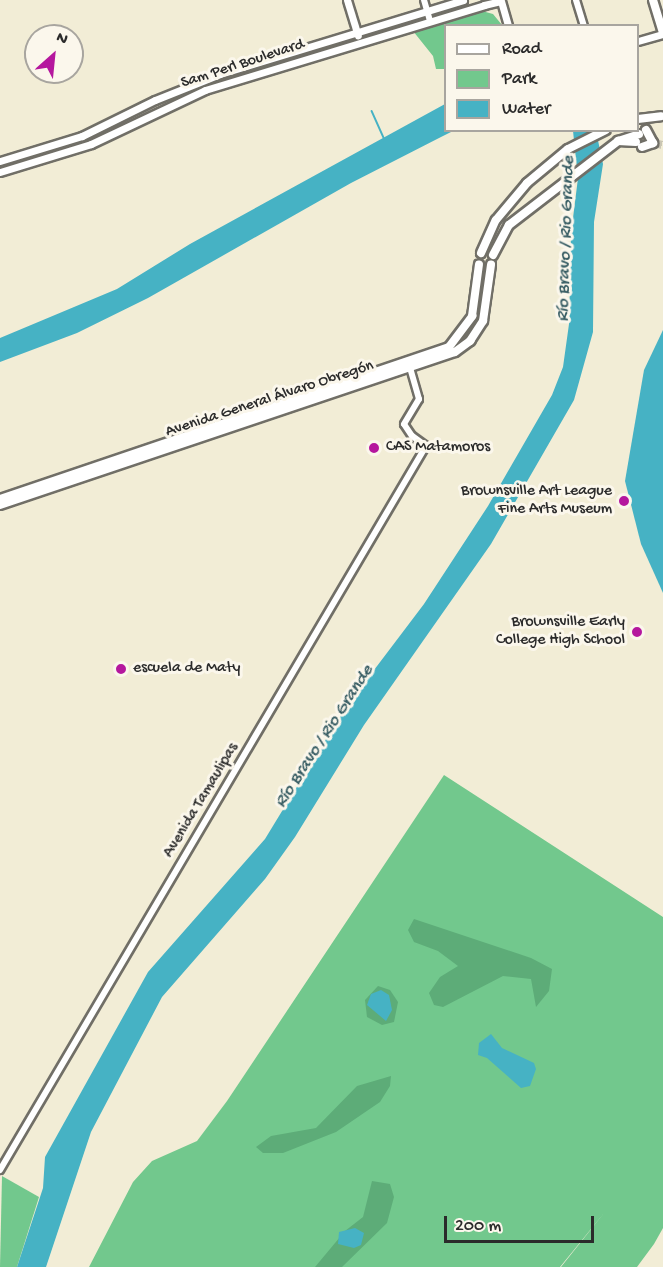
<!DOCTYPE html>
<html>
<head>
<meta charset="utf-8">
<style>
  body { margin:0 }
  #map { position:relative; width:663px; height:1267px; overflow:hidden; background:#f2edd6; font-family:"Gochi Hand",sans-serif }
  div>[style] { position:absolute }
  .green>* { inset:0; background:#72c88d }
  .forest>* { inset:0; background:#5dac78 }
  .water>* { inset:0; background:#46b2c4 }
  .stream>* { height:1.5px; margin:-0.75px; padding:0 0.75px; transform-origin:0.75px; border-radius:0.75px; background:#46b2c4 }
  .primary-tunnel>* { height:8px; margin-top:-4px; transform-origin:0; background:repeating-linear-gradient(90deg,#cac6b4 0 8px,transparent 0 12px) }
  .roads { filter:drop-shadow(2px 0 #716f67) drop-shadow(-2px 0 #716f67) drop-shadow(0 2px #716f67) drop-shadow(0 -2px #716f67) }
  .tertiary>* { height:6px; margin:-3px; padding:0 3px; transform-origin:3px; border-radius:3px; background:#fff }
  .secondary>* { height:7px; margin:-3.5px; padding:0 3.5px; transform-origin:3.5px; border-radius:3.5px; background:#fff }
  .primary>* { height:8px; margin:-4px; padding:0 4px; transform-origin:4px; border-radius:4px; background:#fff }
  .dots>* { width:16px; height:16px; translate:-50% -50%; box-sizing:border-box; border:3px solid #fbf7ec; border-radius:50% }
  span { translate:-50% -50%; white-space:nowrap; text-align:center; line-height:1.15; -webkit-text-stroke:6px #fbf7ec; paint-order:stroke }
  .street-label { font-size:16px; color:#2b2b2b }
  .poi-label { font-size:16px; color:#2b2b2b }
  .left { translate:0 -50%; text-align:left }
  .right { translate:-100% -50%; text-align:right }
  .water-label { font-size:18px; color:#345a61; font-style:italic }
  .legend { position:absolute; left:444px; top:24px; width:195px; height:108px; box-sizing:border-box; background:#fbf7ec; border:2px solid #a8a59f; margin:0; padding:8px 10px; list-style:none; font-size:18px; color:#2b2b2b }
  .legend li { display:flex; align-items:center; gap:12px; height:30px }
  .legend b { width:30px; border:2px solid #a8a59f }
  .north { position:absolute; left:24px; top:24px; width:60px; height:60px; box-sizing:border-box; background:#fbf7ec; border:2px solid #a8a59f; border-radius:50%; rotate:27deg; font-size:16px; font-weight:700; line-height:24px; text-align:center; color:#2b2b2b }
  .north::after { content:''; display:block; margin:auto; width:21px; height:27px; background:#b5179e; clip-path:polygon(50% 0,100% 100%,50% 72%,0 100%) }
  .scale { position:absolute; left:444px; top:1216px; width:150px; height:27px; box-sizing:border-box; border:3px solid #2b2b2b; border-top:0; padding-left:8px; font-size:18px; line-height:21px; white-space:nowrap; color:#2b2b2b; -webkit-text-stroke:4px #fbf7ec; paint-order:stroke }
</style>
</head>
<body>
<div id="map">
  <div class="green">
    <i style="clip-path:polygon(482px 11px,493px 14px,502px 25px,446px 26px,445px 69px,436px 69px,433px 56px,413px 31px)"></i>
    <i style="clip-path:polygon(444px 775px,663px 917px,663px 1228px,654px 1244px,637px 1267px,561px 1267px,604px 1213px,560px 1267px,89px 1267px,133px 1182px,152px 1161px,197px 1141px,227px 1101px)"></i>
    <i style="clip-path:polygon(2px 1176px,39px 1197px,17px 1267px,0 1267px)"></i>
  </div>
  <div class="forest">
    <i style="clip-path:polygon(414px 919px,531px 958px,552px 969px,549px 991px,536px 1007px,531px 979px,503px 976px,443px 1007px,434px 1005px,429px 993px,440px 977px,458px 966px,438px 951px,414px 942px,408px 930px)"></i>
    <i style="clip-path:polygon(378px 986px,390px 990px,398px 1002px,394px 1022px,382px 1025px,367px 1017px,365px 1000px)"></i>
    <i style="clip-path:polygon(391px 1076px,390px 1086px,380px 1102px,336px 1132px,283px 1153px,263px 1153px,256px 1147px,271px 1136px,316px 1128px,357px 1086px)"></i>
    <i style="clip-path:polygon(372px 1181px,390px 1184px,394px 1197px,387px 1223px,342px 1267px,315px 1267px,345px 1231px,363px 1217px)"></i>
  </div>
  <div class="water">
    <i style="clip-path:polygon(445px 104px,446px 130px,453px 131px,441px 137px,351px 183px,148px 298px,77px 333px,0 362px,0 338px,117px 289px,190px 244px)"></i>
    <i style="clip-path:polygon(573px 131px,596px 131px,603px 164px,594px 222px,593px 332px,574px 400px,491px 544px,364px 725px,295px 837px,265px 879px,162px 997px,91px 1132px,46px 1267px,17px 1267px,43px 1188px,45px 1157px,148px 972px,265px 839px,343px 711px,424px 604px,488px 506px,552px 395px,563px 367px,569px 324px,571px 234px,578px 178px)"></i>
    <i style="clip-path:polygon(663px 330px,663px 593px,641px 544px,625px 481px,644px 370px)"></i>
    <i style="clip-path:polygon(381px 990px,389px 995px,392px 1010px,386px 1021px,367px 1005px,371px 994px)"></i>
    <i style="clip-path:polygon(491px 1034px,502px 1048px,534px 1063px,536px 1069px,530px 1086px,521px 1088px,487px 1058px,478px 1055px,479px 1043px)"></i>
    <i style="clip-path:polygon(355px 1228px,364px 1233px,361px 1245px,354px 1248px,338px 1244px,339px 1232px)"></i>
  </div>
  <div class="stream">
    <i style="left:372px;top:111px;width:30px;rotate:66deg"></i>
  </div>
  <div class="primary-tunnel">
    <i style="left:637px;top:138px;width:7px;rotate:8deg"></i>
    <i style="left:654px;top:143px;width:9px;rotate:13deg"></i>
  </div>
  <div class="roads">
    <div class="tertiary">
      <i style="left:424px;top:0;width:22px;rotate:74deg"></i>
      <i style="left:576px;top:0;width:27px;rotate:73deg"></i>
      <i style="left:0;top:1170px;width:840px;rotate:-59.53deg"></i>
      <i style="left:426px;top:446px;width:17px;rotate:-144deg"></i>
      <i style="left:412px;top:436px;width:14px;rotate:-124deg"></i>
      <i style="left:404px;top:424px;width:29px;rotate:-59deg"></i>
      <i style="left:419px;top:399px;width:32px;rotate:-106deg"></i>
    </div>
    <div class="secondary">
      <i style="left:347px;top:0;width:37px;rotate:73deg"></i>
      <i style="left:638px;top:41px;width:26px;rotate:-16deg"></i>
      <i style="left:0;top:161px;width:86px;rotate:-17deg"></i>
      <i style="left:82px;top:136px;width:81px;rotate:-26.3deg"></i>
      <i style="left:155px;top:100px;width:70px;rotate:-21.8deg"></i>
      <i style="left:220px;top:74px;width:254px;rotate:-16.9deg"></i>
      <i style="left:0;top:172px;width:95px;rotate:-17.1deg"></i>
      <i style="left:91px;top:144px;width:126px;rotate:-25.3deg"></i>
      <i style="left:205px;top:90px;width:292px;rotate:-16.9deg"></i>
      <i style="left:484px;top:5px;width:17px;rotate:-13deg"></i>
      <i style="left:501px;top:1px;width:26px;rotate:74deg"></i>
    </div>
    <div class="primary">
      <i style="left:653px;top:0;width:34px;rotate:73deg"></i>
      <i style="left:638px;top:119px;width:23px;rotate:-7deg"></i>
      <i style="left:646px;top:130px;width:15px;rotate:62deg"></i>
      <i style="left:618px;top:141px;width:18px;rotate:3deg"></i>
      <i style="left:642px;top:147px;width:12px;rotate:-20deg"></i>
      <i style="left:481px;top:253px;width:36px;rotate:-66deg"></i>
      <i style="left:496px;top:220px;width:48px;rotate:-50deg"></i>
      <i style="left:527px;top:183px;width:53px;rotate:-39.7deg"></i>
      <i style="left:568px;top:149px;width:42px;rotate:-26.6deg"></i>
      <i style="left:493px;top:255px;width:34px;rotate:-62deg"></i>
      <i style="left:509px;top:225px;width:138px;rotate:-37.6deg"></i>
      <i style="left:618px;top:141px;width:22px;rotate:-18deg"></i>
      <i style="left:0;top:499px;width:474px;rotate:-18.7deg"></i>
      <i style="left:449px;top:347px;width:39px;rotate:-53deg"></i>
      <i style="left:472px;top:316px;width:52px;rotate:-82.3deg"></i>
      <i style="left:0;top:505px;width:480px;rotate:-18.6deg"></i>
      <i style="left:455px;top:352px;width:19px;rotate:-36deg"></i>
      <i style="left:470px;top:341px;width:24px;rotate:-57deg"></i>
      <i style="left:483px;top:321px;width:57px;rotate:-81.9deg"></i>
    </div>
  </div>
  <div class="dots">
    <i style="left:374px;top:448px;background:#b5179e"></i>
    <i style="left:624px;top:501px;background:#b5179e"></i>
    <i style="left:637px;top:632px;background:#b5179e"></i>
    <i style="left:121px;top:669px;background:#b5179e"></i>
  </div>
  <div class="street-label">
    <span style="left:243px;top:65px;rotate:-18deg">Sam Perl Boulevard</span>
    <span style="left:270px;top:400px;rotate:-18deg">Avenida General Álvaro Obregón</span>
    <span style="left:202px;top:801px;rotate:-59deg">Avenida Tamaulipas</span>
  </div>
  <div class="poi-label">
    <span class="left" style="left:386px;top:448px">CAS Matamoros</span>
    <span class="right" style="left:612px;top:501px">Brownsville Art League<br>Fine Arts Museum</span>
    <span class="right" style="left:625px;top:632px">Brownsville Early<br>College High School</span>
    <span class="left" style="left:133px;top:669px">escuela de Maty</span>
  </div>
  <div class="water-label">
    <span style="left:567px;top:239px;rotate:-88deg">Río Bravo / Rio Grande</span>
    <span style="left:325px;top:737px;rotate:-57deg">Río Bravo / Rio Grande</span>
  </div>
  <ul class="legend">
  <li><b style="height:8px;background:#fff"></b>Road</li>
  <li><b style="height:16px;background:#72c88d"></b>Park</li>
  <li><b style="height:16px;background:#46b2c4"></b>Water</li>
  </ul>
  <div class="north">N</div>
  <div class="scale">200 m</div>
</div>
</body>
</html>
